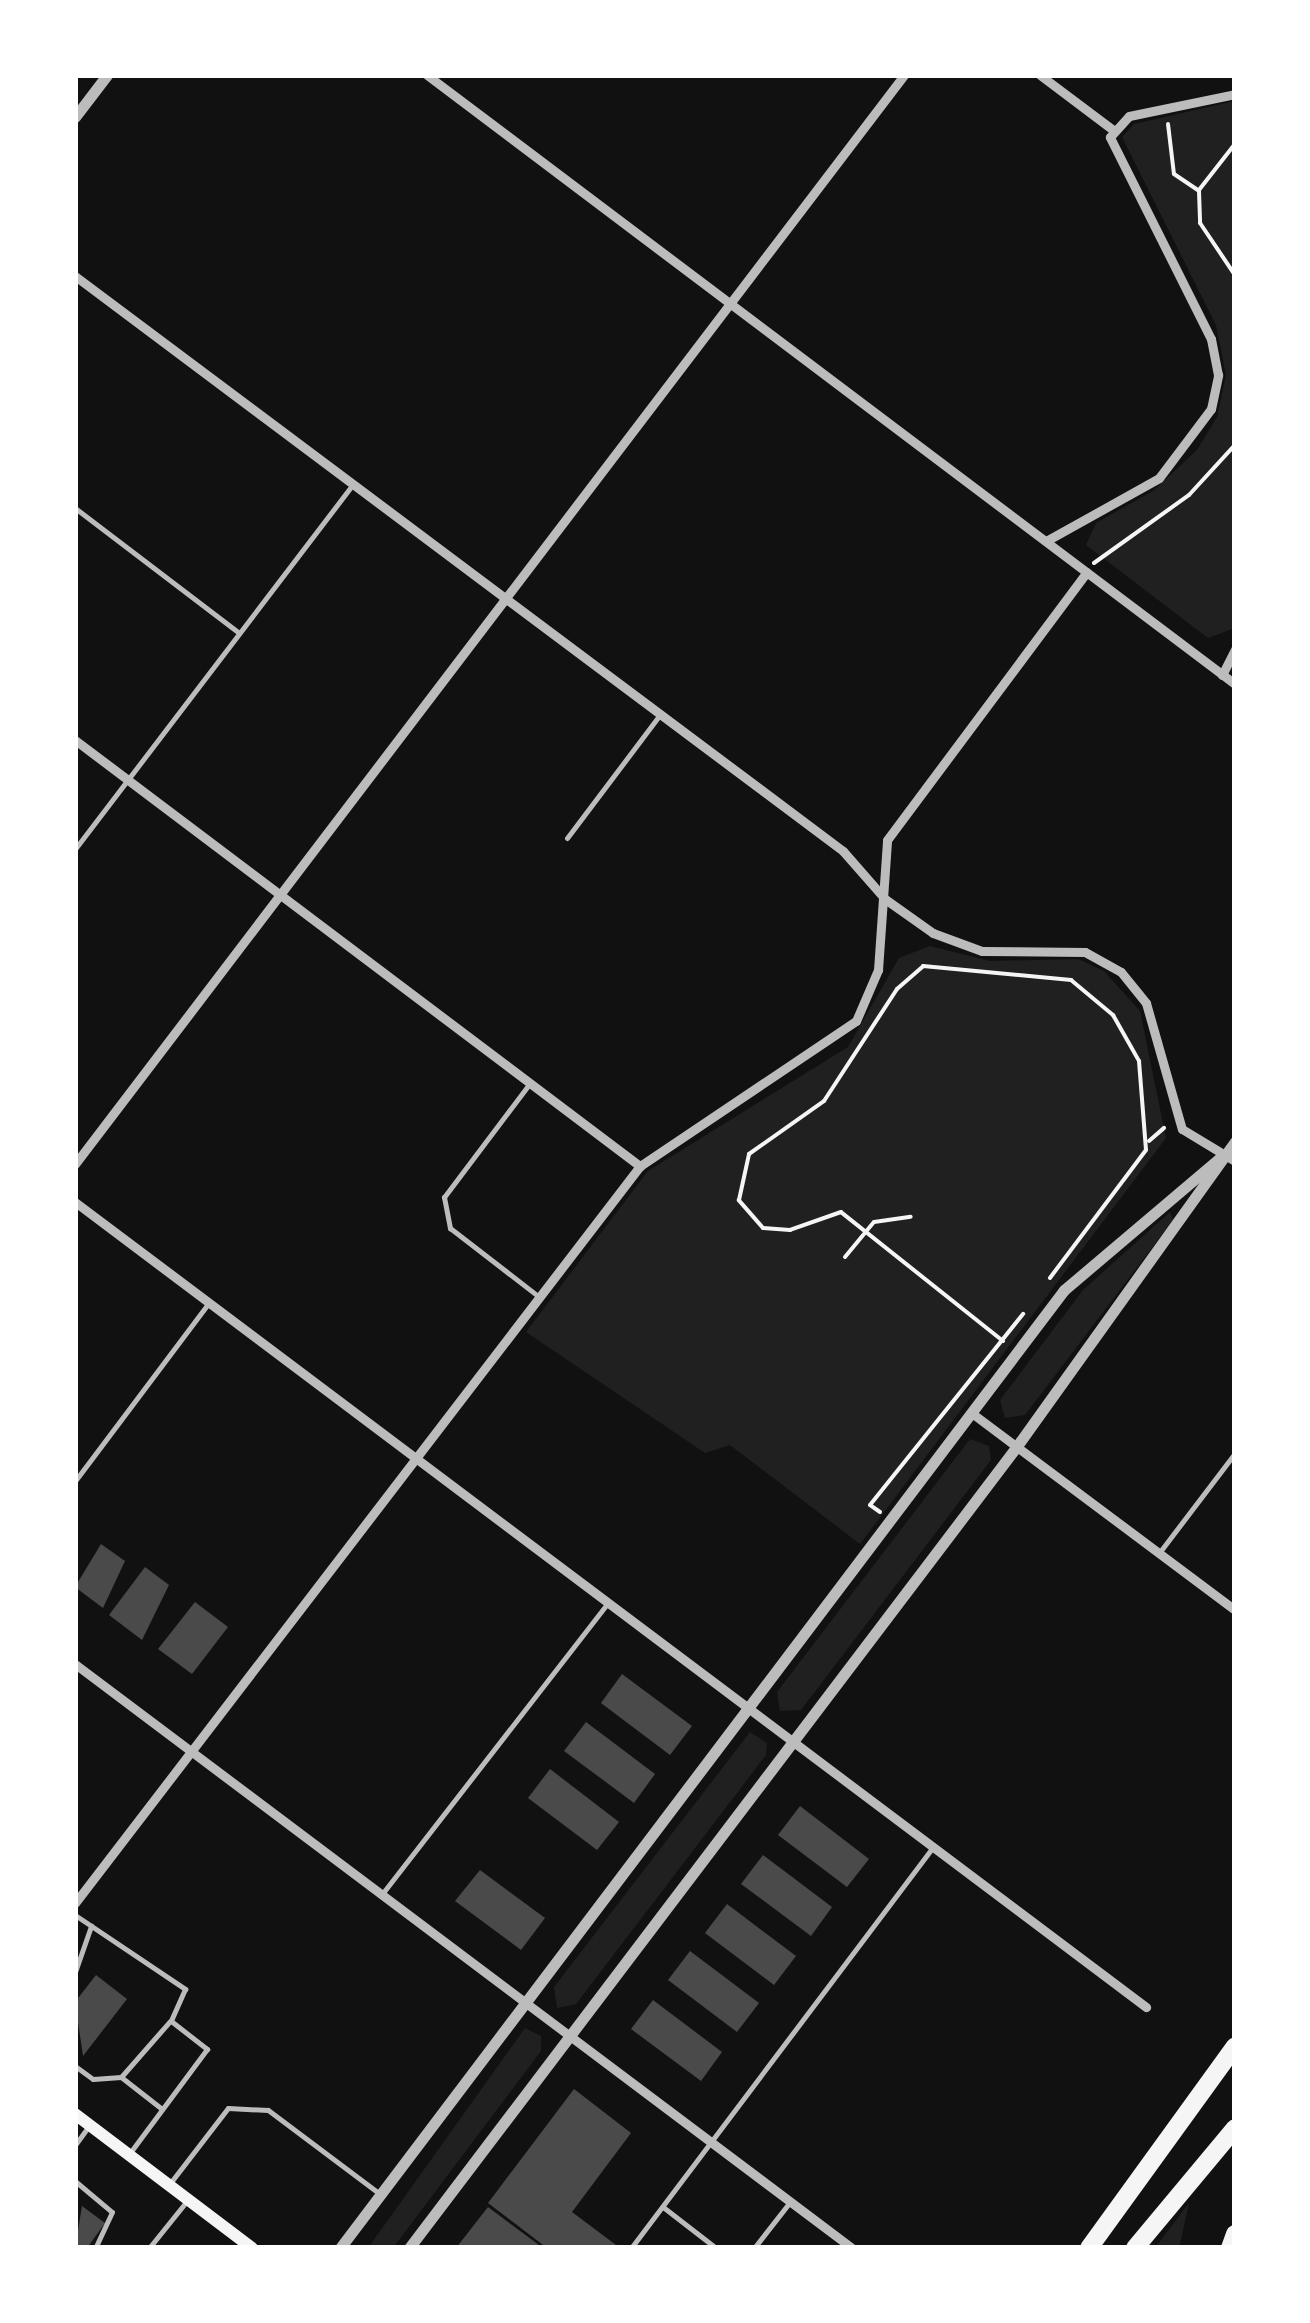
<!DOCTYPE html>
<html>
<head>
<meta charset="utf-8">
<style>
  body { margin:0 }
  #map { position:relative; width:1310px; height:2323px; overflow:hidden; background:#111; font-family:"PT Sans Narrow",sans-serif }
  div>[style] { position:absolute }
  .green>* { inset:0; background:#202020 }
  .building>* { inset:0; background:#4a4a4a }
  .path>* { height:4px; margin:-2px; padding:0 2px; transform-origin:2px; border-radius:2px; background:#f5f5f5 }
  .service>* { height:5px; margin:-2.5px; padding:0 2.5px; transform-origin:2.5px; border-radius:2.5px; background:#bcbcbc }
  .minor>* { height:9px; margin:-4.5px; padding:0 4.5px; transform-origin:4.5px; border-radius:4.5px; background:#bcbcbc }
  .tertiary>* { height:11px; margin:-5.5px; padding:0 5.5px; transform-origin:5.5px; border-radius:5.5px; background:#bcbcbc }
  .secondary>* { height:12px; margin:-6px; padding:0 6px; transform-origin:6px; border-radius:6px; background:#f5f5f5 }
  .motorway>* { height:18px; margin:-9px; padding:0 9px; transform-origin:9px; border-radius:9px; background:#f5f5f5 }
  span { translate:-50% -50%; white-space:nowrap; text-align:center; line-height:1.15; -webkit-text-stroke:10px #fff; paint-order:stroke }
  .frame { position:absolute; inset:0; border:78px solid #fff; pointer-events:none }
</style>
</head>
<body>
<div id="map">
  <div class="green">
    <i style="clip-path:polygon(1235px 101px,1235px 628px,1208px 638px,1086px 545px,1096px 523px,1153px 491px,1197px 450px,1217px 417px,1226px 375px,1216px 325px,1122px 137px,1134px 124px)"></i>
    <i style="clip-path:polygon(930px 946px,990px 961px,1078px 959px,1104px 971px,1140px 1011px,1166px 1138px,860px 1544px,730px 1445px,705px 1453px,526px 1332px,648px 1171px,848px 1047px,899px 958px)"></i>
    <i style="clip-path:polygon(1170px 1212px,1173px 1220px,1025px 1415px,1005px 1418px,1000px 1400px,1083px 1290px)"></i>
    <i style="clip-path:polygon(970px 1439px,989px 1446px,991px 1460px,801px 1710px,780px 1711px,777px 1692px)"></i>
    <i style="clip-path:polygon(750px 1732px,767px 1743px,766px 1755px,576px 2004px,557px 2008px,554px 1987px)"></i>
    <i style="clip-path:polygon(525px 2028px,541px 2036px,541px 2051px,393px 2248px,368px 2248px)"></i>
    <i style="clip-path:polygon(1189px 2203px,1179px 2248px,1155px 2248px)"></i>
  </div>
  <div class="building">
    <i style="clip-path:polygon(101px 1544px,125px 1561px,103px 1608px,75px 1587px)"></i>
    <i style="clip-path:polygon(145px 1567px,169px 1585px,142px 1640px,109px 1615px)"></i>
    <i style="clip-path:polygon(195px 1602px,228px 1627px,192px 1674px,158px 1649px)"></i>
    <i style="clip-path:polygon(622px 1674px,692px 1726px,670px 1755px,601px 1703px)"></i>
    <i style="clip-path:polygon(586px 1722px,655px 1774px,634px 1803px,564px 1751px)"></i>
    <i style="clip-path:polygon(550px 1769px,619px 1822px,597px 1850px,528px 1798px)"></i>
    <i style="clip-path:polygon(800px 1806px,869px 1859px,847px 1887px,778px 1835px)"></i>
    <i style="clip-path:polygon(763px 1855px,832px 1907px,811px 1936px,741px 1884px)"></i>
    <i style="clip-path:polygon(480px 1870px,545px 1918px,521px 1950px,455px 1901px)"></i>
    <i style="clip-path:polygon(727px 1904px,796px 1956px,774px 1985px,705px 1933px)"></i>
    <i style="clip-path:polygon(690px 1951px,759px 2003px,737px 2032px,668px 1980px)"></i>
    <i style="clip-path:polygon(96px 1975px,127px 1999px,83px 2056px,75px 2002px)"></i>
    <i style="clip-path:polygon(653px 2000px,722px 2052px,701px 2081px,631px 2029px)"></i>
    <i style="clip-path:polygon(574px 2089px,631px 2133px,572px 2212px,620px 2248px,547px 2248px,488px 2203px)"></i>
    <i style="clip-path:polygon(82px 2206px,105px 2223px,87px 2248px,75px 2248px)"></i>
    <i style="clip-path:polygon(488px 2207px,543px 2248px,456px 2248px)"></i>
  </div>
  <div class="path">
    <i style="left:1168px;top:124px;width:50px;rotate:83.2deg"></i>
    <i style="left:1174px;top:174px;width:30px;rotate:34deg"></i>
    <i style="left:1199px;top:191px;width:32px;rotate:88deg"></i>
    <i style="left:1200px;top:223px;width:63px;rotate:56.1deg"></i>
    <i style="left:1199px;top:190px;width:58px;rotate:-52deg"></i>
    <i style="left:1094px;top:563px;width:117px;rotate:-35.6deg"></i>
    <i style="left:1189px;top:495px;width:68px;rotate:-47.4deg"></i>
    <i style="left:1149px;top:1141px;width:20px;rotate:-41deg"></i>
    <i style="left:845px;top:1257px;width:45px;rotate:-50.4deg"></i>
    <i style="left:874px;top:1222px;width:37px;rotate:-8deg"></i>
    <i style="left:1003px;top:1341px;width:207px;rotate:-141.5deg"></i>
    <i style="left:841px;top:1212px;width:54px;rotate:160.6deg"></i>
    <i style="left:790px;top:1230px;width:27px;rotate:-176deg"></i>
    <i style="left:763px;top:1228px;width:37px;rotate:-131deg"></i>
    <i style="left:739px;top:1200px;width:47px;rotate:-77.7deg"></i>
    <i style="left:749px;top:1154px;width:92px;rotate:-35.2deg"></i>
    <i style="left:824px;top:1101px;width:134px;rotate:-56.9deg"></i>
    <i style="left:897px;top:989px;width:35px;rotate:-41deg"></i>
    <i style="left:923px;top:966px;width:149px;rotate:5.4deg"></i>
    <i style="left:1071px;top:980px;width:55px;rotate:39.8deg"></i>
    <i style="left:1113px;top:1015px;width:53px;rotate:60.5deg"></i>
    <i style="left:1139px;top:1061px;width:89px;rotate:85.5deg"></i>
    <i style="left:1146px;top:1150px;width:160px;rotate:126.9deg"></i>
    <i style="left:880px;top:1512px;width:12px;rotate:-145deg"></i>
    <i style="left:870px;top:1505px;width:245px;rotate:-51.3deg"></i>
  </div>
  <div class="service">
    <i style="left:75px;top:508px;width:206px;rotate:37.3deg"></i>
    <i style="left:567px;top:838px;width:153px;rotate:-53deg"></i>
    <i style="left:75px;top:849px;width:457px;rotate:-52.7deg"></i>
    <i style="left:530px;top:1083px;width:143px;rotate:127deg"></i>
    <i style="left:444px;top:1197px;width:32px;rotate:79deg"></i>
    <i style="left:450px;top:1228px;width:111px;rotate:37.7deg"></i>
    <i style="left:75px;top:1481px;width:221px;rotate:-53.1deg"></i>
    <i style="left:1159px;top:1553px;width:126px;rotate:-52.8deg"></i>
    <i style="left:382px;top:1894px;width:368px;rotate:-52.2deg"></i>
    <i style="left:75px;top:1915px;width:133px;rotate:33.9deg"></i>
    <i style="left:185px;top:1989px;width:35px;rotate:114deg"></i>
    <i style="left:171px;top:2021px;width:46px;rotate:37.9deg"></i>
    <i style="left:207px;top:2049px;width:131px;rotate:126.6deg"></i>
    <i style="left:75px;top:1972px;width:49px;rotate:-70.8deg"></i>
    <i style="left:75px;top:2066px;width:22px;rotate:36deg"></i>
    <i style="left:93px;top:2079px;width:28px;rotate:-4deg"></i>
    <i style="left:121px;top:2077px;width:74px;rotate:-48.8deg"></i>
    <i style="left:121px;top:2077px;width:52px;rotate:38deg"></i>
    <i style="left:75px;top:2145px;width:22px;rotate:-54deg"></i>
    <i style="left:75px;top:2181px;width:48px;rotate:40deg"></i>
    <i style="left:112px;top:2212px;width:40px;rotate:115deg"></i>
    <i style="left:171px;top:2182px;width:93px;rotate:-52.4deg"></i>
    <i style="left:228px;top:2108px;width:40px;rotate:2.9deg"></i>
    <i style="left:268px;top:2110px;width:140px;rotate:36.9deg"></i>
    <i style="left:663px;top:2207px;width:67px;rotate:37.7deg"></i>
    <i style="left:149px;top:2248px;width:59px;rotate:-51.2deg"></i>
    <i style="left:631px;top:2248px;width:502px;rotate:-53.02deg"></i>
    <i style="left:754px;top:2248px;width:58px;rotate:-52deg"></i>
  </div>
  <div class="minor">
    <i style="left:427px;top:75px;width:1012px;rotate:37.01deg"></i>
    <i style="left:1040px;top:75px;width:90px;rotate:36.9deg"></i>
    <i style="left:75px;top:276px;width:959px;rotate:36.82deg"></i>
    <i style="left:843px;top:851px;width:64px;rotate:48.8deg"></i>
    <i style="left:885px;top:899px;width:59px;rotate:35.3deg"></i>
    <i style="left:933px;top:933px;width:52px;rotate:20.2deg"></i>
    <i style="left:982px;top:951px;width:103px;rotate:0.6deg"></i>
    <i style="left:1085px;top:952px;width:41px;rotate:29.1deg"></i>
    <i style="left:1121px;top:972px;width:40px;rotate:51deg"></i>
    <i style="left:1146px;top:1003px;width:131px;rotate:74.1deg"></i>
    <i style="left:1182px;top:1129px;width:62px;rotate:31.1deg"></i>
    <i style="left:1046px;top:541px;width:129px;rotate:-29.1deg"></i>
    <i style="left:1159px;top:478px;width:86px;rotate:-53deg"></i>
    <i style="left:1211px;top:409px;width:35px;rotate:-78deg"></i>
    <i style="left:1218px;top:375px;width:37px;rotate:-101deg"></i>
    <i style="left:1211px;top:339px;width:226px;rotate:-116.6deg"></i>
    <i style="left:1110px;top:137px;width:28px;rotate:-48deg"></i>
    <i style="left:1129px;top:116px;width:108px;rotate:-11.7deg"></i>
    <i style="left:1222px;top:675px;width:29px;rotate:-63deg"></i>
    <i style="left:75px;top:740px;width:708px;rotate:37.02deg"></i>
    <i style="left:75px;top:1164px;width:1369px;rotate:-52.72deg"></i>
    <i style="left:75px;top:1202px;width:1340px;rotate:36.93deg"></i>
    <i style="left:973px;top:1414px;width:327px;rotate:36.8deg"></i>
    <i style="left:75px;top:1664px;width:972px;rotate:36.93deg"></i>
    <i style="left:75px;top:1903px;width:929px;rotate:-52.53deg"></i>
    <i style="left:640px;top:1166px;width:260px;rotate:-33.9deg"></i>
    <i style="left:856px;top:1021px;width:56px;rotate:-66.7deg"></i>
    <i style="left:878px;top:970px;width:130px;rotate:-86deg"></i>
    <i style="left:887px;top:840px;width:334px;rotate:-53.3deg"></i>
  </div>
  <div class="tertiary">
    <i style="left:75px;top:117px;width:53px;rotate:-52.7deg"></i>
    <i style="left:340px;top:2248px;width:1201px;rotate:-52.92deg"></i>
    <i style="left:1064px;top:1290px;width:207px;rotate:-40.3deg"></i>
    <i style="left:409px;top:2248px;width:1006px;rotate:-52.83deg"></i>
    <i style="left:1017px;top:1446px;width:375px;rotate:-54.4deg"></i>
  </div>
  <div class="secondary">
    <i style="left:75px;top:2114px;width:222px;rotate:37.1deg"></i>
  </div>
  <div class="motorway">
    <i style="left:1089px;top:2248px;width:249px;rotate:-54.1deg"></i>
    <i style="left:1135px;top:2248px;width:156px;rotate:-50.2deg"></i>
    <i style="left:1230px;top:2248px;width:15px;rotate:-70deg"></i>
  </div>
  <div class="frame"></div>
</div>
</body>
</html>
